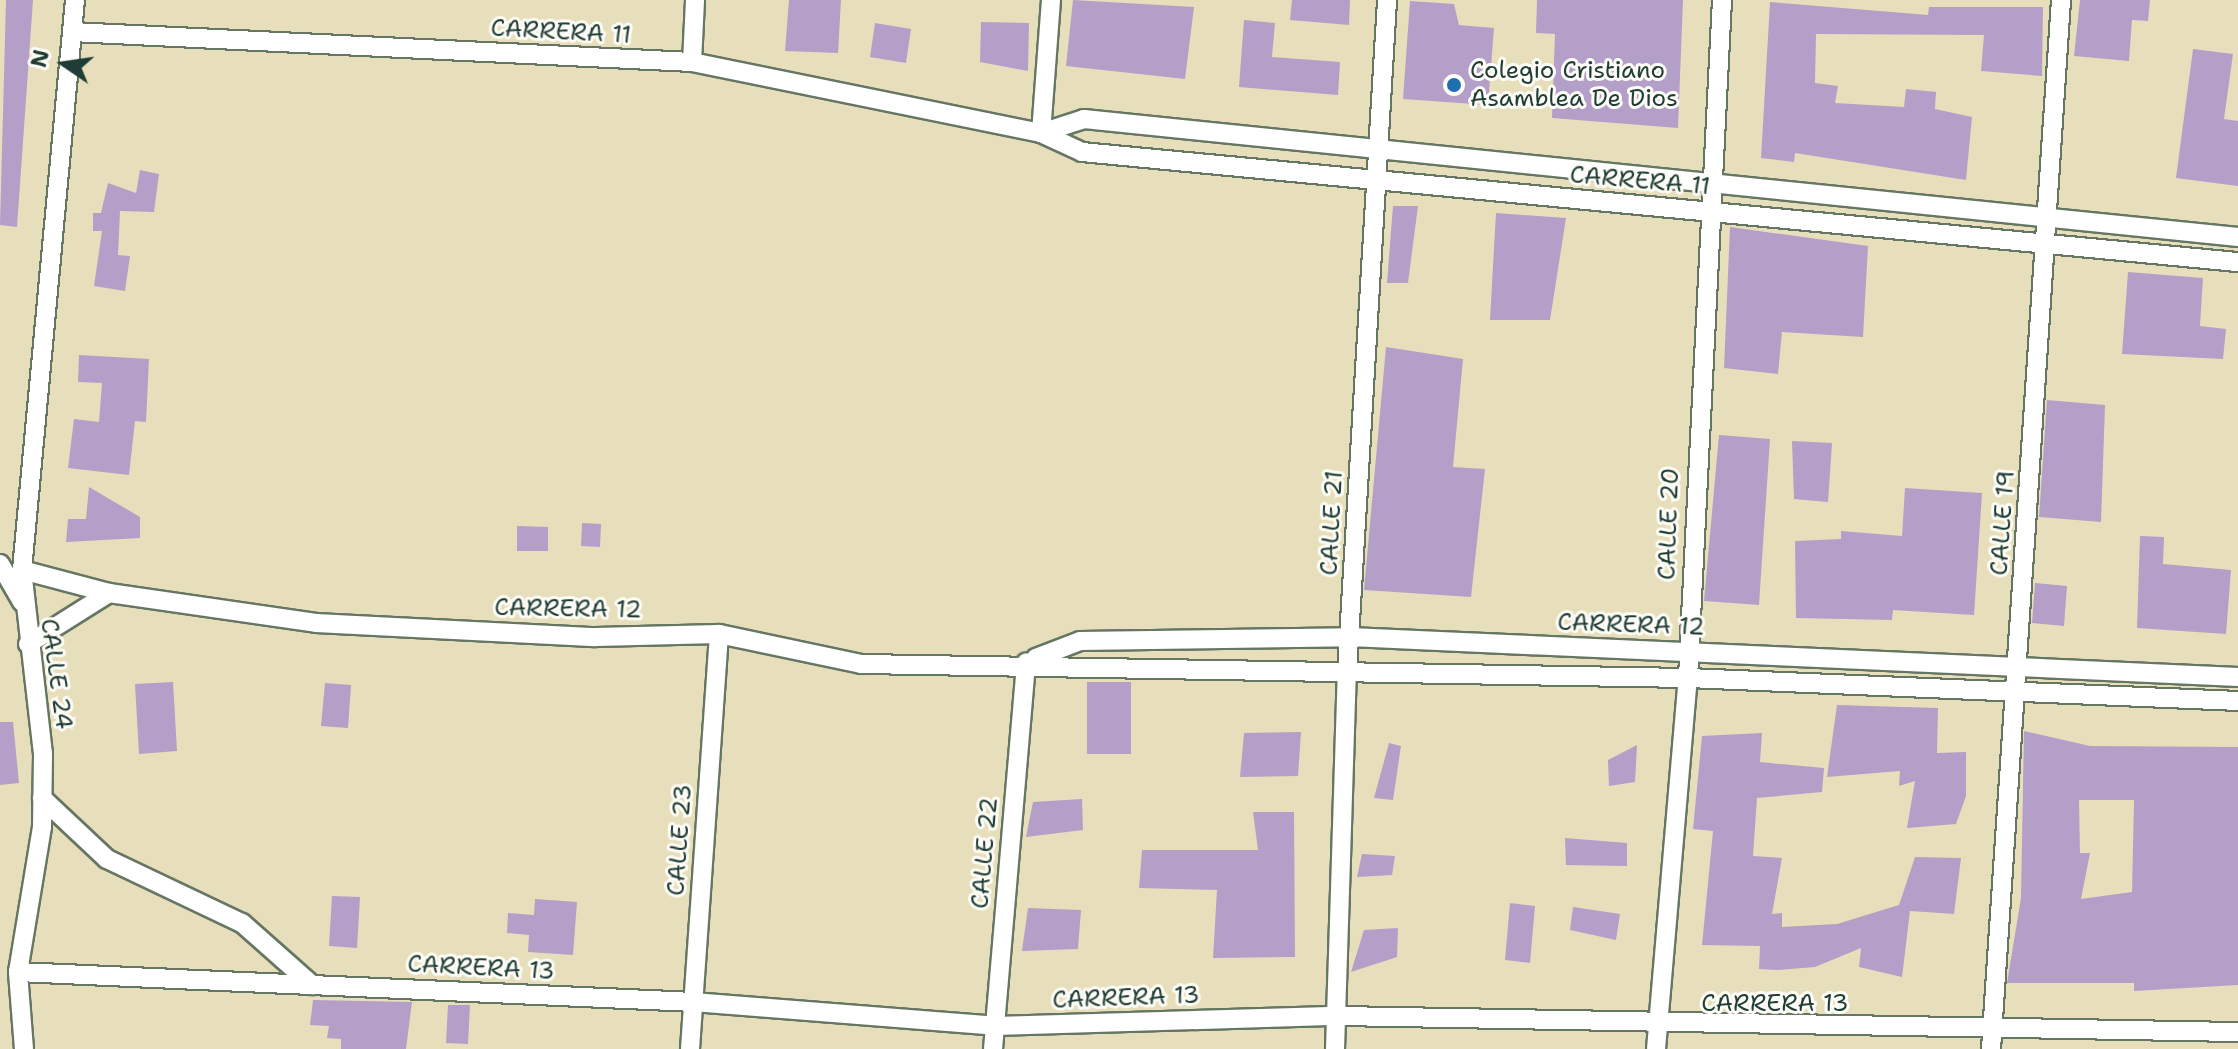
<!DOCTYPE html>
<html>
<head>
<meta charset="utf-8">
<style>
  body { margin:0 }
  #map { position:relative; width:2238px; height:1049px; overflow:hidden; background:#e7dfbb; font-family:"Shantell Sans",sans-serif }
  div>[style] { position:absolute }
  .building>* { inset:0; background:#b49fc8 }
  .roads { filter:drop-shadow(2px 0 #657663) drop-shadow(-2px 0 #657663) drop-shadow(0 2px #657663) drop-shadow(0 -2px #657663) }
  .street>* { height:18px; margin:-9px; padding:0 9px; transform-origin:9px; border-radius:9px; background:#fff }
  .dots>* { width:22px; height:22px; translate:-50% -50%; box-sizing:border-box; border:4px solid #fdfcf7; border-radius:50% }
  span { translate:-50% -50%; white-space:nowrap; text-align:center; line-height:1.15; -webkit-text-stroke:6px #fdfcf7; paint-order:stroke }
  .street-label { font-size:24px; color:#1f3d34 }
  .poi-label { font-size:24px; color:#1f3d34 }
  .left { translate:0 -50%; text-align:left }
  .north { position:absolute; left:24px; top:24px; width:80px; height:80px; -webkit-text-stroke:6px #fdfcf7; paint-order:stroke; rotate:283deg; font-size:22px; font-weight:700; line-height:32px; text-align:center; color:#1f3d34 }
  .north::after { content:''; display:block; margin:auto; width:28px; height:36px; background:#1f3d34; clip-path:polygon(50% 0,100% 100%,50% 72%,0 100%) }
</style>
</head>
<body>
<div id="map">
  <div class="building">
    <i style="clip-path:polygon(6px 0,33px 0,17px 227px,0 225px)"></i>
    <i style="clip-path:polygon(789px 0,841px 0,838px 53px,785px 51px)"></i>
    <i style="clip-path:polygon(1073px 0,1194px 7px,1185px 79px,1066px 66px)"></i>
    <i style="clip-path:polygon(1292px 0,1350px 0,1349px 25px,1290px 20px)"></i>
    <i style="clip-path:polygon(1537px 0,1683px 0,1678px 128px,1552px 118px,1555px 34px,1536px 33px)"></i>
    <i style="clip-path:polygon(2080px 0,2150px 0,2148px 21px,2132px 20px,2129px 61px,2074px 56px)"></i>
    <i style="clip-path:polygon(1410px 1px,1454px 4px,1459px 25px,1494px 28px,1488px 105px,1403px 99px)"></i>
    <i style="clip-path:polygon(1770px 2px,1928px 15px,1929px 7px,2043px 7px,2042px 76px,1981px 71px,1984px 35px,1816px 34px,1815px 83px,1838px 86px,1835px 103px,1904px 107px,1906px 89px,1936px 92px,1935px 109px,1972px 117px,1966px 180px,1795px 153px,1794px 162px,1761px 158px)"></i>
    <i style="clip-path:polygon(1244px 20px,1275px 23px,1272px 57px,1340px 62px,1338px 95px,1239px 87px)"></i>
    <i style="clip-path:polygon(981px 22px,1029px 23px,1028px 71px,980px 62px)"></i>
    <i style="clip-path:polygon(875px 23px,911px 29px,906px 63px,870px 57px)"></i>
    <i style="clip-path:polygon(2193px 49px,2233px 54px,2224px 119px,2238px 121px,2238px 186px,2176px 178px)"></i>
    <i style="clip-path:polygon(140px 170px,159px 174px,154px 212px,120px 211px,118px 255px,130px 256px,125px 291px,94px 286px,102px 231px,93px 231px,93px 213px,101px 213px,108px 183px,136px 193px)"></i>
    <i style="clip-path:polygon(1393px 206px,1418px 206px,1408px 283px,1387px 283px)"></i>
    <i style="clip-path:polygon(1496px 213px,1566px 218px,1550px 320px,1490px 320px)"></i>
    <i style="clip-path:polygon(1730px 227px,1868px 246px,1863px 337px,1782px 332px,1778px 374px,1724px 368px)"></i>
    <i style="clip-path:polygon(2128px 272px,2203px 278px,2200px 326px,2226px 329px,2223px 359px,2122px 354px)"></i>
    <i style="clip-path:polygon(1386px 347px,1463px 359px,1453px 467px,1485px 469px,1471px 597px,1364px 590px)"></i>
    <i style="clip-path:polygon(79px 355px,149px 359px,146px 422px,135px 421px,129px 475px,68px 468px,74px 419px,99px 422px,102px 383px,78px 382px)"></i>
    <i style="clip-path:polygon(2047px 400px,2105px 405px,2101px 522px,2039px 517px)"></i>
    <i style="clip-path:polygon(1719px 435px,1770px 439px,1759px 605px,1704px 601px)"></i>
    <i style="clip-path:polygon(1792px 441px,1832px 443px,1828px 502px,1794px 499px)"></i>
    <i style="clip-path:polygon(89px 487px,140px 517px,140px 538px,66px 542px,68px 519px,86px 519px)"></i>
    <i style="clip-path:polygon(1905px 488px,1982px 493px,1974px 615px,1893px 610px,1892px 620px,1796px 618px,1795px 541px,1841px 539px,1841px 531px,1902px 536px)"></i>
    <i style="clip-path:polygon(582px 523px,601px 524px,600px 547px,581px 546px)"></i>
    <i style="clip-path:polygon(517px 526px,548px 527px,548px 551px,517px 551px)"></i>
    <i style="clip-path:polygon(2140px 536px,2164px 537px,2163px 564px,2231px 570px,2226px 634px,2137px 628px)"></i>
    <i style="clip-path:polygon(2035px 583px,2067px 586px,2064px 626px,2032px 623px)"></i>
    <i style="clip-path:polygon(173px 682px,177px 751px,139px 754px,135px 684px)"></i>
    <i style="clip-path:polygon(1087px 682px,1131px 682px,1131px 754px,1087px 754px)"></i>
    <i style="clip-path:polygon(325px 683px,351px 685px,348px 728px,321px 726px)"></i>
    <i style="clip-path:polygon(1837px 705px,1938px 708px,1937px 753px,1966px 752px,1966px 796px,1956px 824px,1907px 828px,1915px 781px,1899px 786px,1900px 771px,1827px 777px)"></i>
    <i style="clip-path:polygon(0 722px,13px 722px,19px 783px,0 785px)"></i>
    <i style="clip-path:polygon(evenodd,2024px 731px,2090px 746px,2238px 747px,2238px 985px,2134px 991px,2134px 983px,2007px 983px,2021px 898px,2024px 731px,2079px 800px,2134px 800px,2132px 892px,2081px 899px,2090px 853px,2080px 853px,2079px 800px)"></i>
    <i style="clip-path:polygon(1301px 732px,1298px 776px,1240px 777px,1244px 733px)"></i>
    <i style="clip-path:polygon(1762px 733px,1760px 762px,1824px 768px,1822px 792px,1757px 798px,1753px 856px,1782px 858px,1772px 914px,1782px 913px,1782px 927px,1837px 924px,1899px 905px,1915px 857px,1961px 858px,1954px 914px,1910px 911px,1902px 977px,1859px 967px,1861px 948px,1815px 967px,1778px 970px,1759px 969px,1760px 946px,1702px 945px,1713px 831px,1693px 829px,1702px 736px)"></i>
    <i style="clip-path:polygon(1389px 743px,1401px 746px,1393px 800px,1374px 798px)"></i>
    <i style="clip-path:polygon(1637px 745px,1635px 782px,1609px 786px,1608px 760px)"></i>
    <i style="clip-path:polygon(1082px 799px,1083px 830px,1026px 837px,1033px 802px)"></i>
    <i style="clip-path:polygon(1253px 812px,1294px 812px,1295px 957px,1213px 958px,1217px 890px,1139px 888px,1142px 850px,1258px 850px)"></i>
    <i style="clip-path:polygon(1565px 838px,1627px 843px,1627px 866px,1566px 865px)"></i>
    <i style="clip-path:polygon(1362px 854px,1395px 856px,1392px 875px,1357px 877px)"></i>
    <i style="clip-path:polygon(332px 896px,360px 897px,357px 948px,329px 946px)"></i>
    <i style="clip-path:polygon(535px 899px,577px 902px,573px 955px,528px 952px,529px 935px,507px 933px,508px 913px,534px 915px)"></i>
    <i style="clip-path:polygon(1510px 903px,1535px 906px,1530px 963px,1505px 960px)"></i>
    <i style="clip-path:polygon(1573px 907px,1620px 914px,1616px 940px,1570px 930px)"></i>
    <i style="clip-path:polygon(1028px 908px,1081px 910px,1078px 949px,1022px 951px)"></i>
    <i style="clip-path:polygon(1398px 928px,1397px 957px,1351px 972px,1364px 930px)"></i>
    <i style="clip-path:polygon(313px 1000px,412px 1002px,406px 1049px,341px 1049px,341px 1039px,327px 1038px,329px 1026px,310px 1025px)"></i>
    <i style="clip-path:polygon(448px 1005px,470px 1005px,468px 1044px,446px 1043px)"></i>
  </div>
  <div class="roads">
    <div class="street">
      <i style="left:72px;top:32px;width:621px;rotate:2.77deg"></i>
      <i style="left:692px;top:62px;width:356px;rotate:11.5deg"></i>
      <i style="left:1041px;top:133px;width:45px;rotate:24.9deg"></i>
      <i style="left:1082px;top:152px;width:1161px;rotate:5.44deg"></i>
      <i style="left:692px;top:62px;width:62px;rotate:-87.2deg"></i>
      <i style="left:1041px;top:133px;width:45px;rotate:-18deg"></i>
      <i style="left:1084px;top:119px;width:1160px;rotate:5.84deg"></i>
      <i style="left:1041px;top:133px;width:133px;rotate:-85.7deg"></i>
      <i style="left:0;top:564px;width:44px;rotate:59.9deg"></i>
      <i style="left:22px;top:570px;width:90px;rotate:14.8deg"></i>
      <i style="left:109px;top:593px;width:209px;rotate:8.2deg"></i>
      <i style="left:316px;top:623px;width:280px;rotate:2.9deg"></i>
      <i style="left:596px;top:637px;width:123px;rotate:-1.4deg"></i>
      <i style="left:719px;top:634px;width:145px;rotate:11.9deg"></i>
      <i style="left:861px;top:664px;width:827px;rotate:0.97deg"></i>
      <i style="left:1688px;top:678px;width:550px;rotate:2.39deg"></i>
      <i style="left:28px;top:644px;width:96px;rotate:-32.2deg"></i>
      <i style="left:1036px;top:658px;width:47px;rotate:-21.1deg"></i>
      <i style="left:1080px;top:641px;width:270px;rotate:-0.8deg"></i>
      <i style="left:1350px;top:637px;width:889px;rotate:2.58deg"></i>
      <i style="left:42px;top:798px;width:89px;rotate:43.2deg"></i>
      <i style="left:107px;top:859px;width:149px;rotate:25.4deg"></i>
      <i style="left:242px;top:923px;width:94px;rotate:41.5deg"></i>
      <i style="left:18px;top:972px;width:676px;rotate:2.54deg"></i>
      <i style="left:693px;top:1002px;width:303px;rotate:4.5deg"></i>
      <i style="left:995px;top:1026px;width:343px;rotate:-1.7deg"></i>
      <i style="left:1338px;top:1016px;width:900px;rotate:1.02deg"></i>
      <i style="left:24px;top:1049px;width:77px;rotate:-94.5deg"></i>
      <i style="left:18px;top:972px;width:147px;rotate:-80.6deg"></i>
      <i style="left:42px;top:827px;width:73px;rotate:-89.2deg"></i>
      <i style="left:43px;top:754px;width:185px;rotate:-96.5deg"></i>
      <i style="left:22px;top:570px;width:572px;rotate:-84.69deg"></i>
      <i style="left:690px;top:1049px;width:416px;rotate:-86deg"></i>
      <i style="left:993px;top:1049px;width:388px;rotate:-85.1deg"></i>
      <i style="left:1335px;top:1049px;width:377px;rotate:-88.2deg"></i>
      <i style="left:1347px;top:672px;width:673px;rotate:-86.59deg"></i>
      <i style="left:1656px;top:1049px;width:372px;rotate:-85.1deg"></i>
      <i style="left:1688px;top:678px;width:679px;rotate:-87.13deg"></i>
      <i style="left:1991px;top:1049px;width:1051px;rotate:-86.18deg"></i>
    </div>
  </div>
  <div class="dots">
    <i style="left:1454px;top:85px;background:#1f6fb2"></i>
  </div>
  <div class="street-label">
    <span style="left:561px;top:32px;rotate:3deg">CARRERA 11</span>
    <span style="left:1640px;top:181px;rotate:5deg">CARRERA 11</span>
    <span style="left:1332px;top:523px;rotate:-87deg">CALLE 21</span>
    <span style="left:2003px;top:523px;rotate:-86deg">CALLE 19</span>
    <span style="left:1669px;top:524px;rotate:-88deg">CALLE 20</span>
    <span style="left:568px;top:609px;rotate:1deg">CARRERA 12</span>
    <span style="left:1631px;top:625px;rotate:2deg">CARRERA 12</span>
    <span style="left:56px;top:674px;rotate:82deg">CALLE 24</span>
    <span style="left:680px;top:840px;rotate:-86deg">CALLE 23</span>
    <span style="left:985px;top:853px;rotate:-85deg">CALLE 22</span>
    <span style="left:481px;top:968px;rotate:3deg">CARRERA 13</span>
    <span style="left:1126px;top:998px;rotate:-2deg">CARRERA 13</span>
    <span style="left:1775px;top:1004px">CARRERA 13</span>
  </div>
  <div class="poi-label">
    <span class="left" style="left:1470px;top:85px">Colegio Cristiano<br>Asamblea De Dios</span>
  </div>
  <div class="north">N</div>
</div>
</body>
</html>
